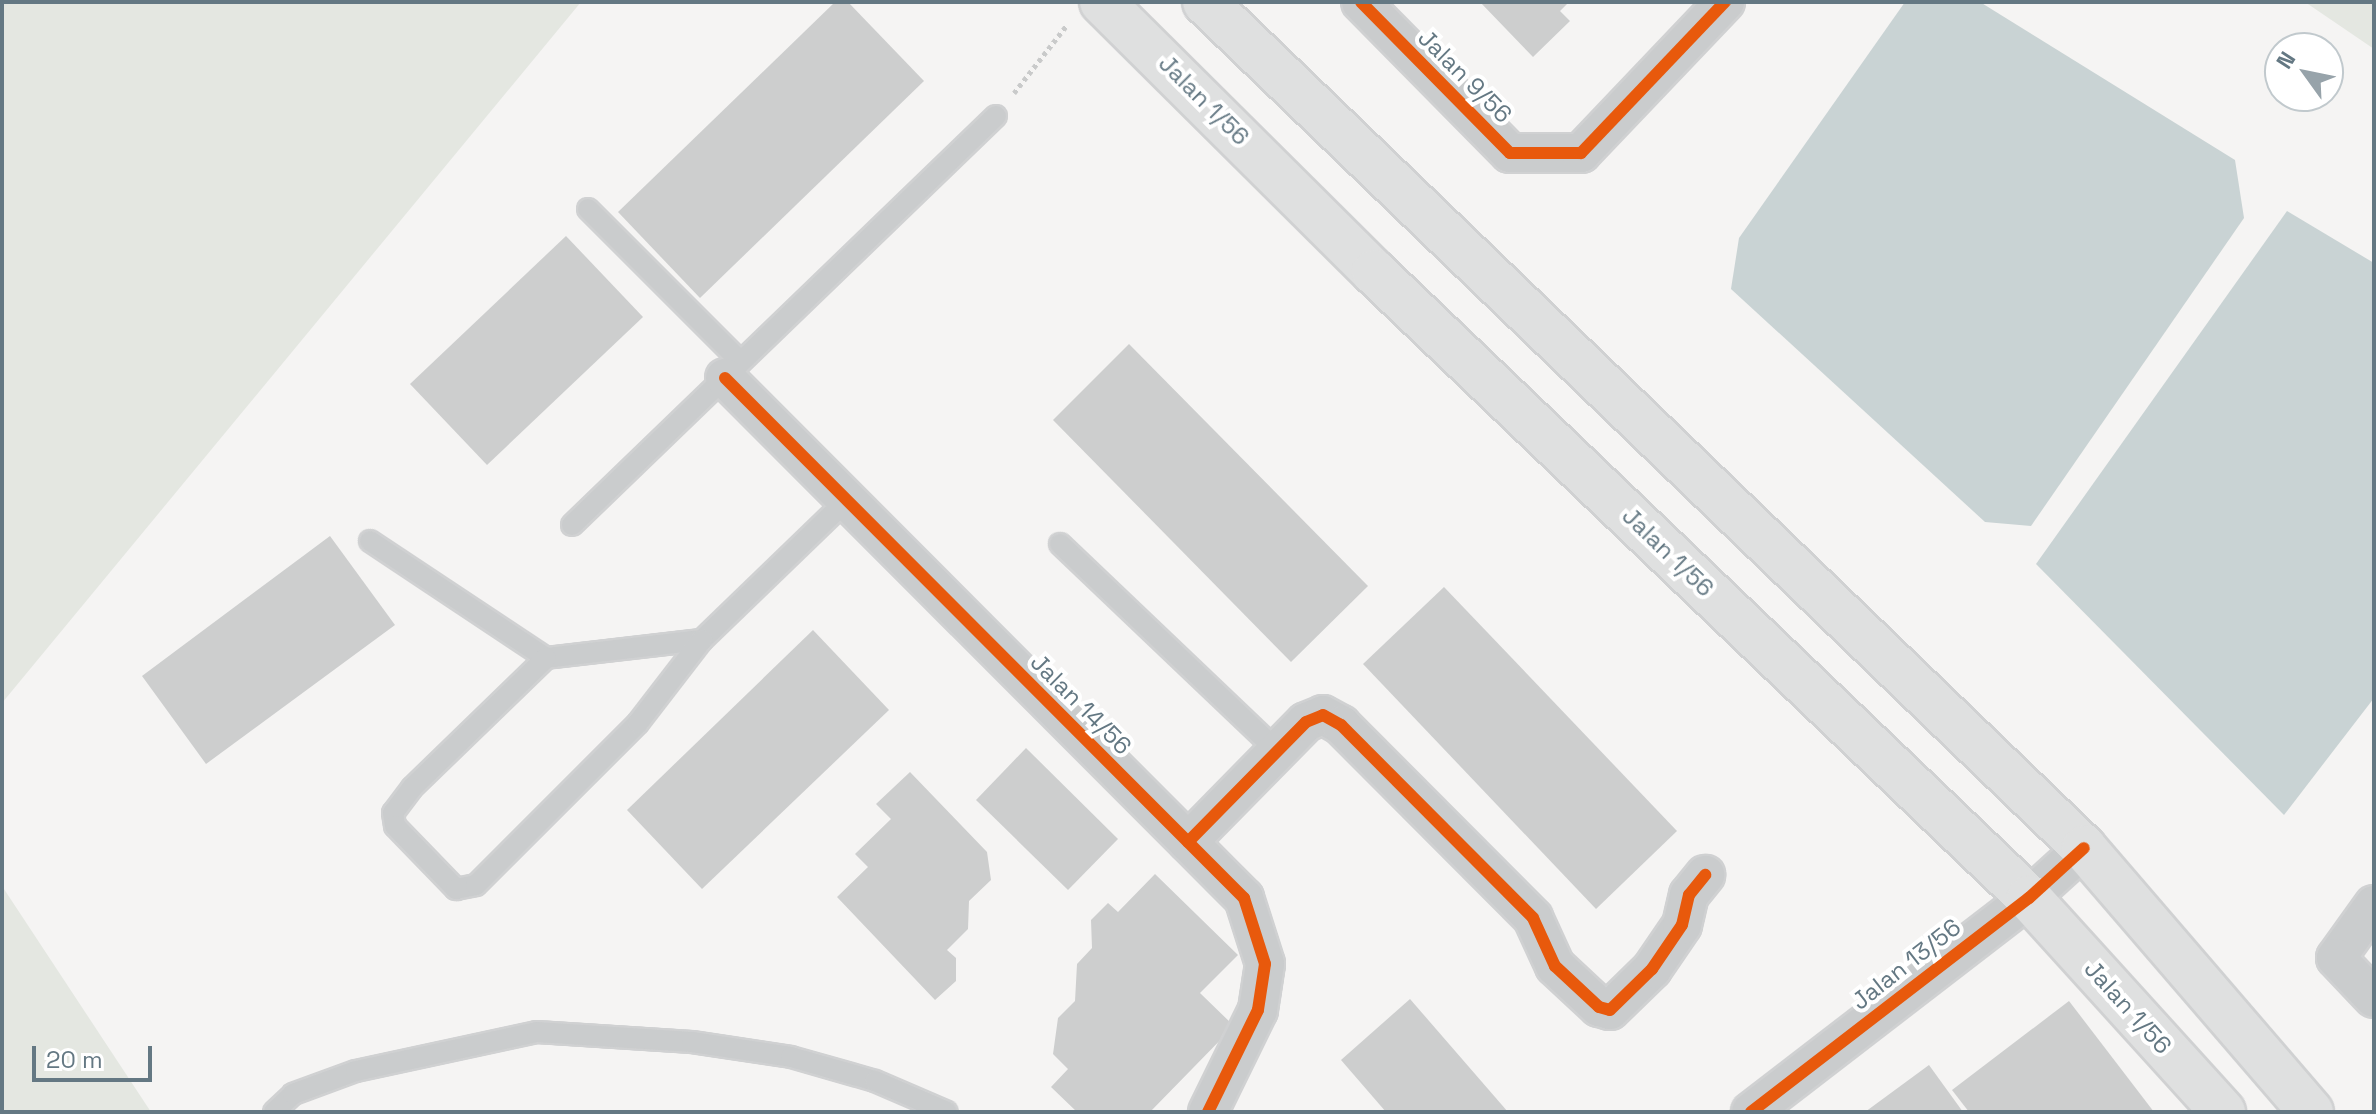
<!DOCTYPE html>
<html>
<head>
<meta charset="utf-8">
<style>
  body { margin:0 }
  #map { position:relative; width:2376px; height:1114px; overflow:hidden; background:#f5f4f3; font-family:"Space Grotesk",sans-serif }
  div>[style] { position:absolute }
  .green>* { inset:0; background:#e4e7e1 }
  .water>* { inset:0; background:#c9d3d4 }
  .building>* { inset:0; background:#cdcece }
  .path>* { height:5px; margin-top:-2.5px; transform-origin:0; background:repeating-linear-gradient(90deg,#c9caca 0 4px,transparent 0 8px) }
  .roads { filter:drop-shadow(2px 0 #d0d1d2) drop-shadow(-2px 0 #d0d1d2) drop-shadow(0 2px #d0d1d2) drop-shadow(0 -2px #d0d1d2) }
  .service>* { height:20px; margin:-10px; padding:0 10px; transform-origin:10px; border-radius:10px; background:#cacccd }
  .minor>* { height:38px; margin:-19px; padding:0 19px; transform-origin:19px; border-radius:19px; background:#cacccd }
  .secondary>* { height:44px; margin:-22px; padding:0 22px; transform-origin:22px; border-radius:22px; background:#dfe0e0 }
  .cycleway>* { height:12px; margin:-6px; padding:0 6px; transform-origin:6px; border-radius:6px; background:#e8590c }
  span { translate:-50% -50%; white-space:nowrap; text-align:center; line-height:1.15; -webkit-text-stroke:8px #fff; paint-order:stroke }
  .street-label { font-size:24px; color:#647883 }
  .frame { position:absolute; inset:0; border:4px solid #647883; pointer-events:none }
  .north { position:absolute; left:2264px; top:32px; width:80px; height:80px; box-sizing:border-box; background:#fff; border:2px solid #c1c9cd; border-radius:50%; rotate:303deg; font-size:22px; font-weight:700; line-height:32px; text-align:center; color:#647883 }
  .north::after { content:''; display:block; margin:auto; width:28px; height:36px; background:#97a3aa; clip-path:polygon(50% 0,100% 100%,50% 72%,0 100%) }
  .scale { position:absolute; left:32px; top:1046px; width:120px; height:36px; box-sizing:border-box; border:4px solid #647883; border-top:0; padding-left:10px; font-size:24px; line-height:28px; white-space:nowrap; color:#647883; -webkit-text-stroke:6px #fff; paint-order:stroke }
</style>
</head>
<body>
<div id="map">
  <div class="green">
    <i style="clip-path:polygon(2px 2px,581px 2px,2px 703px)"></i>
    <i style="clip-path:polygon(2305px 2px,2374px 2px,2374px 49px)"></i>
    <i style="clip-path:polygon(2px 886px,151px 1112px,2px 1112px)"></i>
  </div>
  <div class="water">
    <i style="clip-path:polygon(1905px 2px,1980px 2px,2235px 160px,2244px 218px,2031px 526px,1985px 522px,1731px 289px,1739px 238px)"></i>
    <i style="clip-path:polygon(2287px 211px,2374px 263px,2374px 698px,2284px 815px,2036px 564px)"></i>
  </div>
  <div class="building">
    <i style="clip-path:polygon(835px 2px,848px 2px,924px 81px,700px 298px,618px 212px)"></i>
    <i style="clip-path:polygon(1480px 2px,1569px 2px,1560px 11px,1570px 21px,1533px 57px)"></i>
    <i style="clip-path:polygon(566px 236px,643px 317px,487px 465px,410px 384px)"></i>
    <i style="clip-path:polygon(1129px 344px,1368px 586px,1291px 662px,1053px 420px)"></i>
    <i style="clip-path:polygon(330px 536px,395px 625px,206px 764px,142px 676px)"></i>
    <i style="clip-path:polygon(1444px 587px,1677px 831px,1596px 909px,1363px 664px)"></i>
    <i style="clip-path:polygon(813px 630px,889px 710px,702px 889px,627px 810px)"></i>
    <i style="clip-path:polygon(1026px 748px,1118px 839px,1068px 890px,976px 800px)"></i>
    <i style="clip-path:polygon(910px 772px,987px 852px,991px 880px,969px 901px,968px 929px,947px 950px,956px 958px,956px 981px,935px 1000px,837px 897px,868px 867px,855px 854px,891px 819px,876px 804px)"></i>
    <i style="clip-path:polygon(1155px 874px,1238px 955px,1200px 993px,1234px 1026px,1150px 1112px,1077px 1112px,1051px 1087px,1068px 1069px,1053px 1054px,1058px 1018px,1075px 1001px,1077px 964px,1092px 948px,1091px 920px,1108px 903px,1118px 912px)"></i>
    <i style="clip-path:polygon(1410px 999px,1508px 1112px,1386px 1112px,1341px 1060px)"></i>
    <i style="clip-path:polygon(2069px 1001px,2154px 1112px,1969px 1112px,1952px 1090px)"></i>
    <i style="clip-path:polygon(1929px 1065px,1963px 1112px,1865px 1112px)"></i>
  </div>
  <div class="path">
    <i style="left:1014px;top:93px;width:86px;rotate:-52.1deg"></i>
  </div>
  <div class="roads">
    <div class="service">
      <i style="left:588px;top:209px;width:216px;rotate:45deg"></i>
      <i style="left:572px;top:525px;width:589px;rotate:-43.97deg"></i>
      <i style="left:370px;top:541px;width:211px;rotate:33.6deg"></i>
      <i style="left:546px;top:658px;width:157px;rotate:-6.6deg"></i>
      <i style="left:702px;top:640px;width:202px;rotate:-44deg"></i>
      <i style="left:1060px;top:544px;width:300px;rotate:43.6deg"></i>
      <i style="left:546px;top:658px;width:187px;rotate:135.9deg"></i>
      <i style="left:412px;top:788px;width:31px;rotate:127deg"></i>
      <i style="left:393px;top:813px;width:13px;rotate:81deg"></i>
      <i style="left:395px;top:826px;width:88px;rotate:45.9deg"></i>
      <i style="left:456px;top:889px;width:20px;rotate:-11deg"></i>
      <i style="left:476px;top:885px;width:229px;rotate:-45deg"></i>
      <i style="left:638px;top:723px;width:105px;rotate:-52.4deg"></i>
      <i style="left:274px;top:1112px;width:26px;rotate:-43deg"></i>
      <i style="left:293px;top:1094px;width:67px;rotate:-20.1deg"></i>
      <i style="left:356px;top:1071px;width:185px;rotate:-12.2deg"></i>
      <i style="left:537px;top:1032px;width:155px;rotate:3.7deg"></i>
      <i style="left:692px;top:1042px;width:100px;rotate:8.6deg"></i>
      <i style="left:791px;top:1057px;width:87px;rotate:15.9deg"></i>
      <i style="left:875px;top:1081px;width:78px;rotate:23.3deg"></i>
    </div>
    <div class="minor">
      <i style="left:1361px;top:2px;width:212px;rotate:45.4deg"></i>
      <i style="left:1510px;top:153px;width:71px"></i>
      <i style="left:1581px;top:153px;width:209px;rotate:-46.4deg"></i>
      <i style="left:725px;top:378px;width:735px;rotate:45.06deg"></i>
      <i style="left:1244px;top:898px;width:69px;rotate:72.3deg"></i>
      <i style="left:1265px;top:964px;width:47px;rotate:98.7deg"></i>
      <i style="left:1258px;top:1010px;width:114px;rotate:116.1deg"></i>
      <i style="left:1188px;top:842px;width:168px;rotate:-45.5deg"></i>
      <i style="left:1306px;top:722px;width:18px;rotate:-22deg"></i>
      <i style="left:1323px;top:715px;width:21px;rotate:29deg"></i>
      <i style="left:1341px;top:725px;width:272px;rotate:45.1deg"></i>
      <i style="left:1533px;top:918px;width:53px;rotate:65.4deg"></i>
      <i style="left:1555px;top:966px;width:60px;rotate:43deg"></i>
      <i style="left:1599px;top:1007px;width:11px;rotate:15deg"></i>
      <i style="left:1610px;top:1010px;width:59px;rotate:-44.3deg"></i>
      <i style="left:1652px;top:969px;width:53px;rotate:-55.7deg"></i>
      <i style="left:1682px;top:925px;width:31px;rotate:-77deg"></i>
      <i style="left:1689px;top:895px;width:26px;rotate:-51deg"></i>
      <i style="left:2374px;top:905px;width:65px;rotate:125.6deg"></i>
      <i style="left:2336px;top:958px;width:55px;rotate:46.5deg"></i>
      <i style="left:1751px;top:1112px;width:351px;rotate:-37.6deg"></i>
      <i style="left:2029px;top:898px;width:74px;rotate:-42.3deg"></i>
    </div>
    <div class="secondary">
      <i style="left:1102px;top:2px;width:383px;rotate:44.8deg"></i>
      <i style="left:1374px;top:272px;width:906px;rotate:43.7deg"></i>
      <i style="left:2029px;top:898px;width:289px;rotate:47.8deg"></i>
      <i style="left:1205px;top:2px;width:1220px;rotate:43.9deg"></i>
      <i style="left:2084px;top:848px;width:348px;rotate:49.3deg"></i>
    </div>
  </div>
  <div class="cycleway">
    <i style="left:1361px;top:2px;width:212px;rotate:45.4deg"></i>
    <i style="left:1510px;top:153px;width:71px"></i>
    <i style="left:1581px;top:153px;width:209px;rotate:-46.4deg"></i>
    <i style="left:725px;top:378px;width:735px;rotate:45.06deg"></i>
    <i style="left:1244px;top:898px;width:69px;rotate:72.3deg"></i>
    <i style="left:1265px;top:964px;width:47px;rotate:98.7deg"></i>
    <i style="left:1258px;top:1010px;width:114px;rotate:116.1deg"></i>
    <i style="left:1188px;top:842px;width:168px;rotate:-45.5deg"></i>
    <i style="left:1306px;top:722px;width:18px;rotate:-22deg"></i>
    <i style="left:1323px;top:715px;width:21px;rotate:29deg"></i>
    <i style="left:1341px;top:725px;width:272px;rotate:45.1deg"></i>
    <i style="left:1533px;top:918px;width:53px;rotate:65.4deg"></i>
    <i style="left:1555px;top:966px;width:60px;rotate:43deg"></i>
    <i style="left:1599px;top:1007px;width:11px;rotate:15deg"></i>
    <i style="left:1610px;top:1010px;width:59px;rotate:-44.3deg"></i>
    <i style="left:1652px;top:969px;width:53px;rotate:-55.7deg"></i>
    <i style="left:1682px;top:925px;width:31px;rotate:-77deg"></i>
    <i style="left:1689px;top:895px;width:26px;rotate:-51deg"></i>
    <i style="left:1751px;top:1112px;width:351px;rotate:-37.6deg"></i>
    <i style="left:2029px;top:898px;width:74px;rotate:-42.3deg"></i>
  </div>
  <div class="street-label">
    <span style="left:1465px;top:76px;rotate:45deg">Jalan 9/56</span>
    <span style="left:1204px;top:100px;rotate:45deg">Jalan 1/56</span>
    <span style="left:1668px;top:552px;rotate:44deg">Jalan 1/56</span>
    <span style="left:1081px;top:704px;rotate:45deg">Jalan 14/56</span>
    <span style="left:1906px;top:964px;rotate:-38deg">Jalan 13/56</span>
    <span style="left:2128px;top:1007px;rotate:48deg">Jalan 1/56</span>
  </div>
  <div class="frame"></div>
  <div class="north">N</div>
  <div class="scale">20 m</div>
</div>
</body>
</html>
